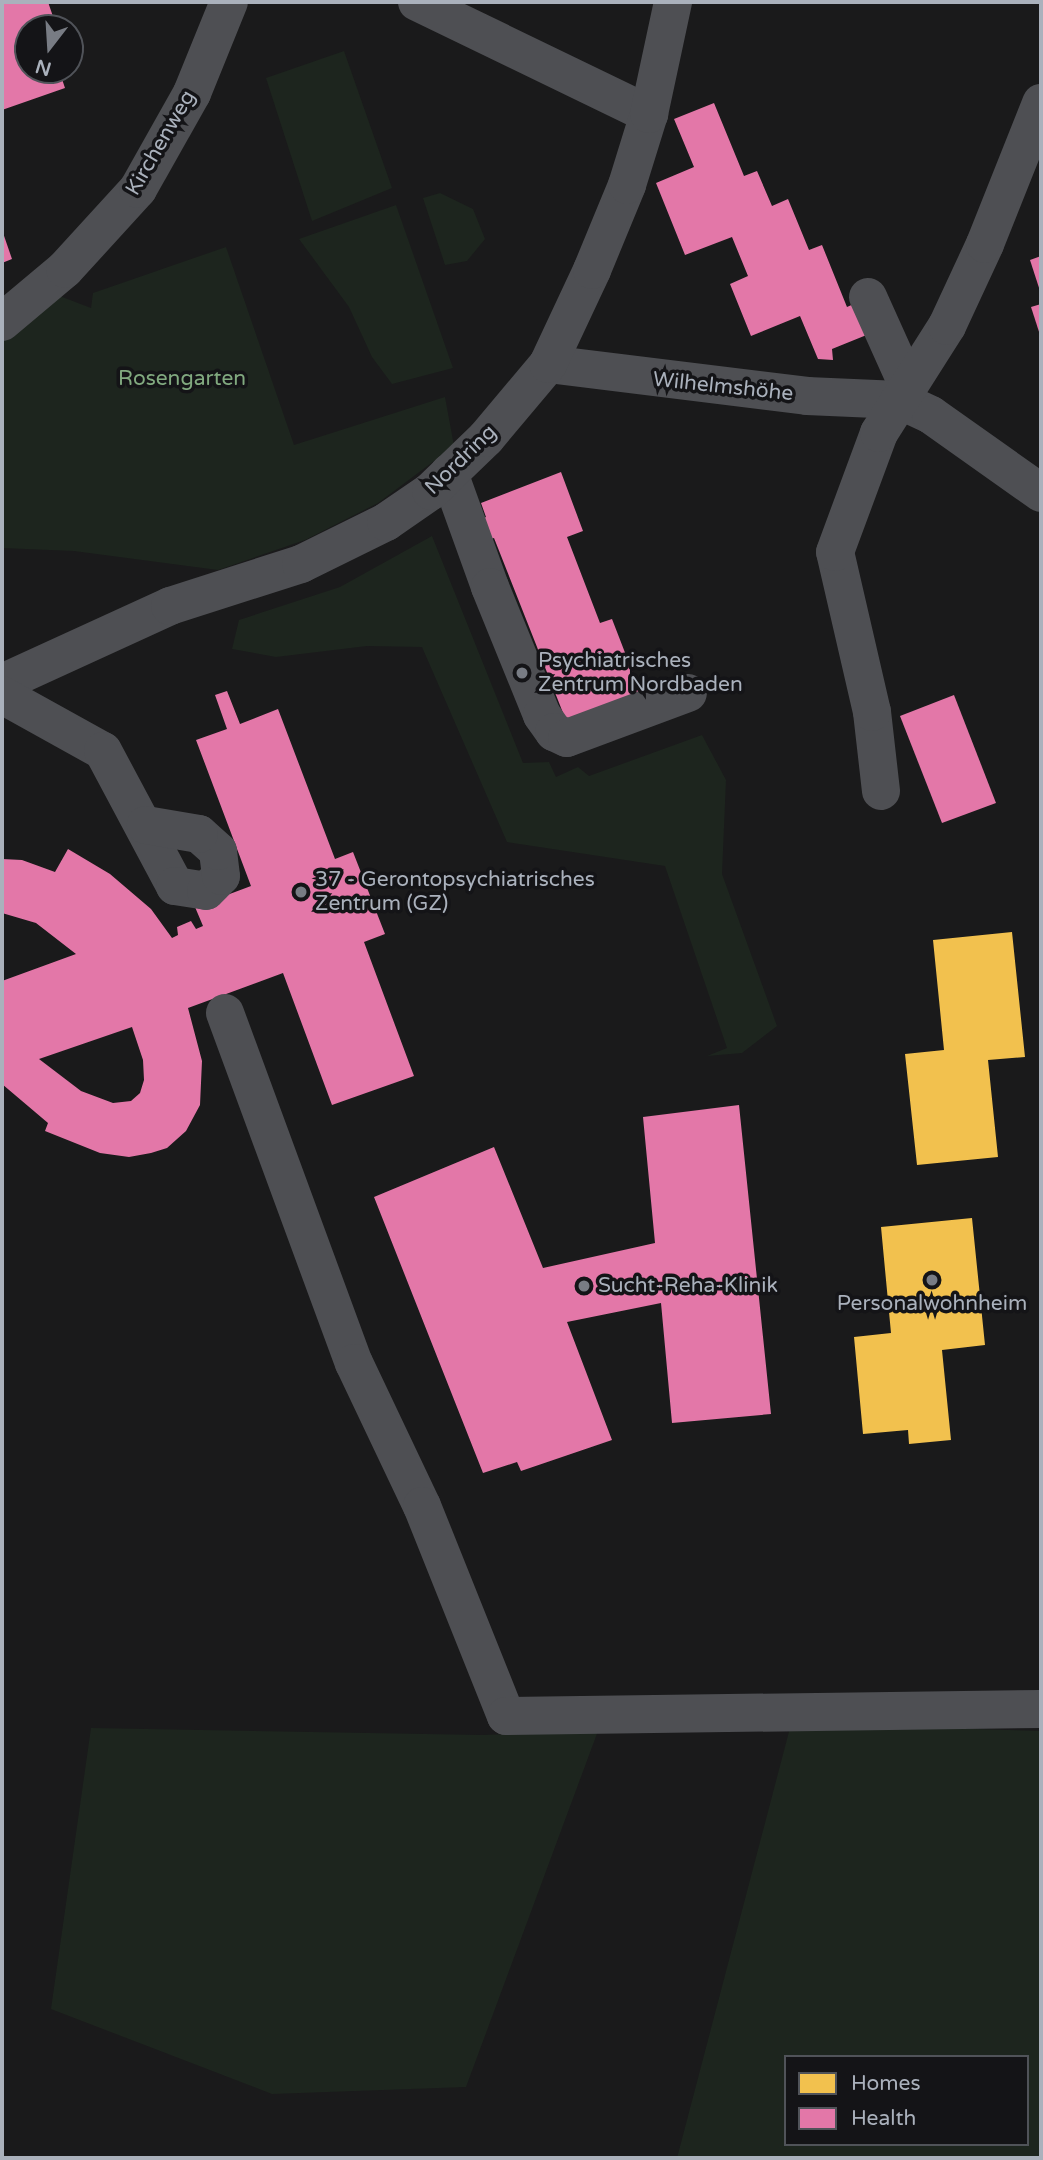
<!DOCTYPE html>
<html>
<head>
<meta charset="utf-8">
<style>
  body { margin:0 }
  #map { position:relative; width:1043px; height:2160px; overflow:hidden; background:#1a1a1b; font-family:"Varela Round",sans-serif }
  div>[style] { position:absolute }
  .green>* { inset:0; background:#1d251e }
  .homes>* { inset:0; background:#f2c14e }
  .health>* { inset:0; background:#e377a8 }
  .minor>* { height:38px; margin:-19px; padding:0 19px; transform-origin:19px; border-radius:19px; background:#4e4f53 }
  .dots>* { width:19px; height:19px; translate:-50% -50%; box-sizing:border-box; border:4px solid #141417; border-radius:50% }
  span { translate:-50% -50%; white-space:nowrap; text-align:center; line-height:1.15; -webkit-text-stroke:7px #141417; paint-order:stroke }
  .street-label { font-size:21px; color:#aab1bc }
  .park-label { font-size:21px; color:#81a97f }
  .poi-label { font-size:21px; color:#aab1bc }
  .left { translate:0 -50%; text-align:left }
  .frame { position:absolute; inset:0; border:4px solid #aab1bc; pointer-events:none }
  .legend { position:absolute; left:784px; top:2055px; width:245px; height:91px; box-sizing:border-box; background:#141417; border:2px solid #505359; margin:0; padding:9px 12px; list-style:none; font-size:21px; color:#aab1bc }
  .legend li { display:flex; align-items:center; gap:14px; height:35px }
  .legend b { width:35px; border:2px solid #505359 }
  .north { position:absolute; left:14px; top:14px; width:70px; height:70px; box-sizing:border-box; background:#141417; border:2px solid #505359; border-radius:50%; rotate:197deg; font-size:19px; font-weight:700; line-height:28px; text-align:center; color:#aab1bc }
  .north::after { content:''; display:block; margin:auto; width:24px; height:32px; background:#787c84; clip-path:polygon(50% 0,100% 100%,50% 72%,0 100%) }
</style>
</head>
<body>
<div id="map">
  <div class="green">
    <i style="clip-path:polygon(344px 51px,392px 188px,312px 221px,266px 78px)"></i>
    <i style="clip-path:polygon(440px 193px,473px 209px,485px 239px,467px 261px,445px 265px,423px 198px)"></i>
    <i style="clip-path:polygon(396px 205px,453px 368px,392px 384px,372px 357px,349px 307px,299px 239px)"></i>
    <i style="clip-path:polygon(226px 247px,294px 445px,445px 397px,454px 446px,378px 503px,305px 540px,218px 570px,74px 551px,2px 548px,2px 336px,57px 295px,91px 308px,93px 293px)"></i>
    <i style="clip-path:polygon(432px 536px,523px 763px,549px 762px,556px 777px,578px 767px,589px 776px,702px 735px,726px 780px,722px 874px,777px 1026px,742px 1053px,707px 1056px,727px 1048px,665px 866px,507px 842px,422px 647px,367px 646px,276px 657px,232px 649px,239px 620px,340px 587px)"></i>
    <i style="clip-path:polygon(evenodd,791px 1724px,1041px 1731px,1041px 2158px,677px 2158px,791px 1724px,786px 2057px,1027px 2057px,1027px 2144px,786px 2144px,786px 2057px)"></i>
    <i style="clip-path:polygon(91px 1728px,482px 1735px,598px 1731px,466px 2087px,272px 2094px,51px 2009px)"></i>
  </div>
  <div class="homes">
    <i style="clip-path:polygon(1012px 932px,1025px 1057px,988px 1060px,998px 1157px,917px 1165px,905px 1054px,944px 1050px,933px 940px)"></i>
    <i style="clip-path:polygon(972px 1218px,985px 1345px,942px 1350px,951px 1440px,909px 1444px,908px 1430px,863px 1434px,854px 1337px,891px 1333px,881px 1227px)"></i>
  </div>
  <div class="health">
    <i style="clip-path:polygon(2px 2px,48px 2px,57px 28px,28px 28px,28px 70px,59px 70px,65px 88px,2px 110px)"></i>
    <i style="clip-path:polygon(714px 103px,744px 176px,757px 171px,772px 206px,788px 199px,809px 250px,822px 245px,847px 307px,856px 303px,869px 334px,832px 349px,833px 360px,818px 359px,800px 316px,751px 336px,730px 284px,748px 276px,732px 237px,685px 255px,656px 183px,694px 167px,674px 119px)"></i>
    <i style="clip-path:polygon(2px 230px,12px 259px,2px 263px)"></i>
    <i style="clip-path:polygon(1041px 256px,1041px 294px,1030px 260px)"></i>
    <i style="clip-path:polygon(1041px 304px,1041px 338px,1031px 307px)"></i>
    <i style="clip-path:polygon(561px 472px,583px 531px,567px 537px,600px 623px,612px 619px,641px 694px,567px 723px,494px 538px,483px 541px,476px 521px,486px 517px,481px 503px)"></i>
    <i style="clip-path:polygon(evenodd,227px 691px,240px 724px,278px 709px,335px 859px,353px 852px,385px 934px,364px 942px,414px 1076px,332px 1105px,283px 973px,188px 1008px,202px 1061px,200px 1105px,186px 1131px,167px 1148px,151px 1153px,129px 1157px,100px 1153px,45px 1131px,48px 1123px,2px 1084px,2px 981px,76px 954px,36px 923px,2px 913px,2px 859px,22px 860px,55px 872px,68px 849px,110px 874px,151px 909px,172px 938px,178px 935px,177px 927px,191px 921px,196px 929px,203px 926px,195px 907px,251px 886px,196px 740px,227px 729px,215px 695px,227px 691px,132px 1027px,143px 1060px,144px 1080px,140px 1093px,131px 1101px,113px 1103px,81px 1091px,39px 1059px,132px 1027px)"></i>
    <i style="clip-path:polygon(954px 695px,996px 803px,942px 823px,900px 716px)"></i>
    <i style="clip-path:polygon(739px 1105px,771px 1414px,672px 1423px,661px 1303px,567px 1322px,612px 1440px,521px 1471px,517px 1462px,483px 1473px,374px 1197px,494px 1147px,543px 1268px,655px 1243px,643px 1117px)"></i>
  </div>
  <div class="minor">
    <i style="left:417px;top:2px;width:258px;rotate:25.8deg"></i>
    <i style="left:868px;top:297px;width:98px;rotate:65.8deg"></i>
    <i style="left:2px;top:322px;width:82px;rotate:-40.1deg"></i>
    <i style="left:65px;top:269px;width:108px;rotate:-47.6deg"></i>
    <i style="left:138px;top:189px;width:110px;rotate:-60.6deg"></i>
    <i style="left:192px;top:93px;width:98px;rotate:-67.9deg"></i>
    <i style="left:548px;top:364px;width:261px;rotate:7deg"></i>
    <i style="left:807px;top:396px;width:92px;rotate:2.5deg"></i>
    <i style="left:899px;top:400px;width:35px;rotate:25deg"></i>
    <i style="left:931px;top:415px;width:135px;rotate:35.3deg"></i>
    <i style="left:449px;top:473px;width:121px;rotate:70.2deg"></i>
    <i style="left:490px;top:587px;width:138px;rotate:67.9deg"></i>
    <i style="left:542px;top:715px;width:21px;rotate:55deg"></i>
    <i style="left:554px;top:732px;width:14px;rotate:25deg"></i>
    <i style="left:567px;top:738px;width:129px;rotate:-20.4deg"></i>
    <i style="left:2px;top:683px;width:185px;rotate:-24.6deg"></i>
    <i style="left:170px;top:606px;width:138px;rotate:-17.8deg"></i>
    <i style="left:301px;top:564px;width:95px;rotate:-26.3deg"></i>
    <i style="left:386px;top:522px;width:55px;rotate:-34.6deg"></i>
    <i style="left:431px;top:491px;width:76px;rotate:-43.9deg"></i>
    <i style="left:486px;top:438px;width:97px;rotate:-50deg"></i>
    <i style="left:548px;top:364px;width:104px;rotate:-64.9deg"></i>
    <i style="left:592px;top:270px;width:92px;rotate:-67.6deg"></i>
    <i style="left:627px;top:185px;width:74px;rotate:-72.8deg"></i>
    <i style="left:649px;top:114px;width:115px;rotate:-77.9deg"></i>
    <i style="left:2px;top:695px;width:115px;rotate:29deg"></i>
    <i style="left:103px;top:751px;width:153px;rotate:61.9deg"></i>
    <i style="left:175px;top:886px;width:31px;rotate:9deg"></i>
    <i style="left:206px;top:891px;width:21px;rotate:-45deg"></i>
    <i style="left:221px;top:876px;width:25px;rotate:-97deg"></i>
    <i style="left:218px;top:851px;width:25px;rotate:-138deg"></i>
    <i style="left:199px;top:834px;width:54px;rotate:-170.4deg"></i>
    <i style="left:881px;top:791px;width:80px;rotate:-96.5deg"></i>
    <i style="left:872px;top:712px;width:164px;rotate:-103deg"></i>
    <i style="left:835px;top:552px;width:127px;rotate:-69.7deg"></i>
    <i style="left:879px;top:433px;width:127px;rotate:-57.6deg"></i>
    <i style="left:947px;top:326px;width:90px;rotate:-65.1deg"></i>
    <i style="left:985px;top:244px;width:152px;rotate:-68.3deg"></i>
    <i style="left:225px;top:1013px;width:373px;rotate:69.8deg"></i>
    <i style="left:354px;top:1363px;width:158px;rotate:64.6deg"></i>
    <i style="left:422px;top:1506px;width:226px;rotate:68.2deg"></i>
    <i style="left:506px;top:1716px;width:535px;rotate:-0.75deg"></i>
  </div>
  <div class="dots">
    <i style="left:522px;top:673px;background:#787c84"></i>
    <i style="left:301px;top:892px;background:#787c84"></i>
    <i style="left:932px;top:1280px;background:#787c84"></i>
    <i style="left:584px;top:1286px;background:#787c84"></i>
  </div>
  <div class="street-label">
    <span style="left:161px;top:143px;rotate:-60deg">Kirchenweg</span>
    <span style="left:723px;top:387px;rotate:6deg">Wilhelmshöhe</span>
    <span style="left:461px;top:460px;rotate:-44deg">Nordring</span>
  </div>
  <div class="park-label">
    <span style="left:182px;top:379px">Rosengarten</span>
  </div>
  <div class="poi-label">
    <span class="left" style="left:538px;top:673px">Psychiatrisches<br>Zentrum Nordbaden</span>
    <span class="left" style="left:315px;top:892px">37 - Gerontopsychiatrisches<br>Zentrum (GZ)</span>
    <span class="left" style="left:598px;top:1286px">Sucht-Reha-Klinik</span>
    <span style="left:932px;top:1304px">Personalwohnheim</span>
  </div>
  <div class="frame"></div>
  <ul class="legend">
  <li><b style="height:19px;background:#f2c14e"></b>Homes</li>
  <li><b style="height:19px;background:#e377a8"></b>Health</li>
  </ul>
  <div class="north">N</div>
</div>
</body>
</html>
